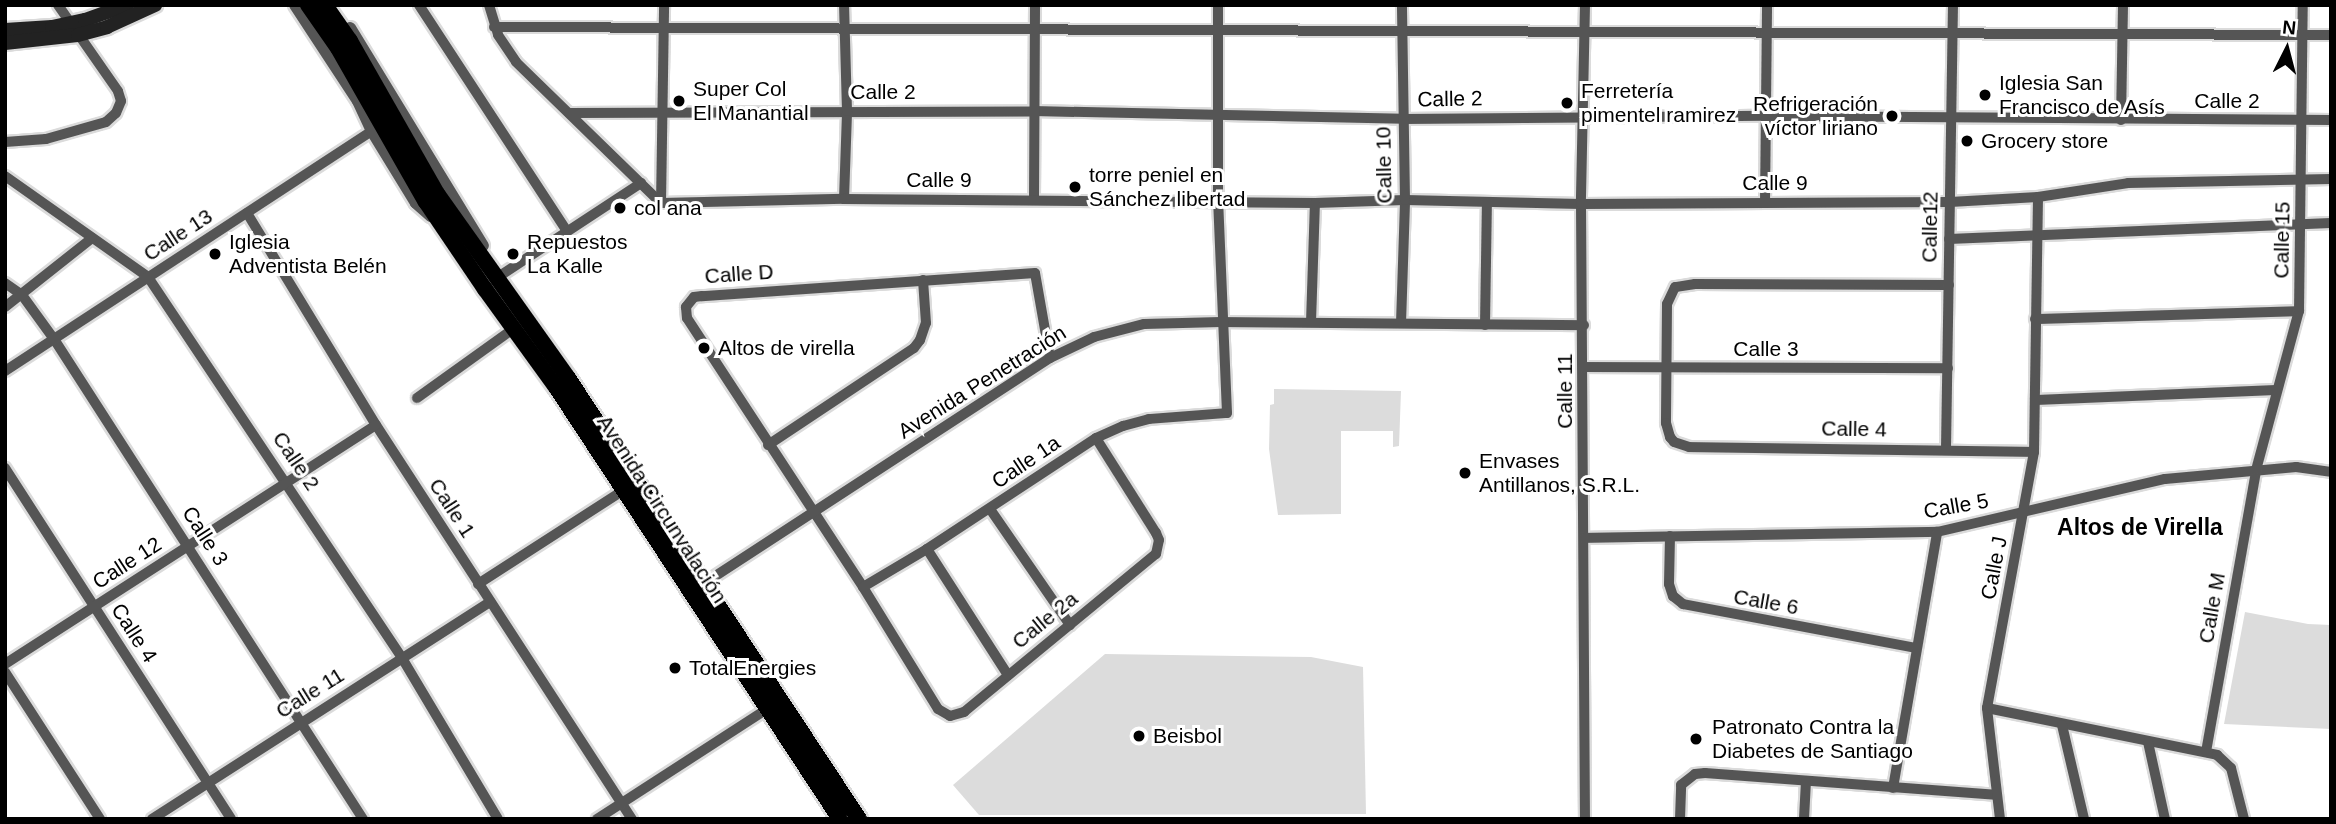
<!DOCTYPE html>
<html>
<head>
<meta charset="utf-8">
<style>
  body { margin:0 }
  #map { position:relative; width:2336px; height:824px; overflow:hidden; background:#fff; font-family:Helvetica,sans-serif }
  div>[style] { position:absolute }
  .green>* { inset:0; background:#dcdcdc }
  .roads { filter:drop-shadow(2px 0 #dbdbdb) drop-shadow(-2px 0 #dbdbdb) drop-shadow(0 2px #dbdbdb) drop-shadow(0 -2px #dbdbdb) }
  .minor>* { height:10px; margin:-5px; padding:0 5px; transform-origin:5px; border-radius:5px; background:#555 }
  .tertiary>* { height:12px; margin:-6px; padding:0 6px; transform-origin:6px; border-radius:6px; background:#555 }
  .secondary>* { height:14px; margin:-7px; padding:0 7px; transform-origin:7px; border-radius:7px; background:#222 }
  .primary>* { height:16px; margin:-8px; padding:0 8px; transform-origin:8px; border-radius:8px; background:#000 }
  .dots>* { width:19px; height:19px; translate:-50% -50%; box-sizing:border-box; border:4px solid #fff; border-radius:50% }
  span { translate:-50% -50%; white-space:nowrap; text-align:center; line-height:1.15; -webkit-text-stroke:6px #fff; paint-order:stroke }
  .poi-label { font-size:21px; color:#000 }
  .left { translate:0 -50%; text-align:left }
  .right { translate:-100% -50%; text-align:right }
  .street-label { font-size:21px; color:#000 }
  .neighbourhood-label { font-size:23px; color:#000; font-weight:700 }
  .frame { position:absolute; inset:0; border:7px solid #000; pointer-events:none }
  .north { position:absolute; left:2252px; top:14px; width:70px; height:70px; -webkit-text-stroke:5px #fff; paint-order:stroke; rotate:6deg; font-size:19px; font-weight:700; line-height:28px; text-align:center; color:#000 }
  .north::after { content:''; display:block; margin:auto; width:24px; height:32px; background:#000; clip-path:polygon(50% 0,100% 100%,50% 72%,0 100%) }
</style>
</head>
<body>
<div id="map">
  <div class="green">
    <i style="clip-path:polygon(1274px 389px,1401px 391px,1399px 446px,1393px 447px,1393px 431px,1341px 431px,1341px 514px,1278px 515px,1269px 449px,1270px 405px,1274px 404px)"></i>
    <i style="clip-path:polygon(2245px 612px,2308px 624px,2331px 625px,2331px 729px,2224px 724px)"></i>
    <i style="clip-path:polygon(1105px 654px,1311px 657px,1363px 667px,1366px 814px,979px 815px,953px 785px)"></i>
  </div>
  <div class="roads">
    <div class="minor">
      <i style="left:419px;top:5px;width:270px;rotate:56.8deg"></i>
      <i style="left:489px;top:5px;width:31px;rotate:73deg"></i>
      <i style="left:498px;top:35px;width:32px;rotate:56deg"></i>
      <i style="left:516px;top:62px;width:202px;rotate:44.2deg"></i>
      <i style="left:1585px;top:5px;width:199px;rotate:91.2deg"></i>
      <i style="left:1581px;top:204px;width:615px;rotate:89.63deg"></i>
      <i style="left:494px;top:27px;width:1837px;rotate:0.25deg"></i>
      <i style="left:569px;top:113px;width:464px;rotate:-0.2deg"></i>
      <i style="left:1033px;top:111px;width:370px;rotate:1.2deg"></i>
      <i style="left:1403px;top:119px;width:362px;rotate:-0.5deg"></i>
      <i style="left:1765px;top:116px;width:566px;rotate:0.4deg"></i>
      <i style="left:2121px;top:120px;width:115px;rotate:-89deg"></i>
      <i style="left:5px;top:142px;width:41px;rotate:-4.2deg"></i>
      <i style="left:46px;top:139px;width:62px;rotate:-15.8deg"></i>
      <i style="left:106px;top:122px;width:13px;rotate:-42deg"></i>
      <i style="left:116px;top:113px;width:13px;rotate:-67deg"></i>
      <i style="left:121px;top:101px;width:10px;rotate:-107deg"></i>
      <i style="left:118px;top:91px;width:105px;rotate:-124.9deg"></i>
      <i style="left:5px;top:176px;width:175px;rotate:35.2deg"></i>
      <i style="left:148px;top:277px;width:458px;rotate:56.3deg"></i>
      <i style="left:402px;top:658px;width:187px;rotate:59.2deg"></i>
      <i style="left:844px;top:199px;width:88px;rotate:-88deg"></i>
      <i style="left:847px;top:111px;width:106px;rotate:-91.6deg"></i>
      <i style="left:1034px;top:199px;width:194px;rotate:-89.7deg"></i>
      <i style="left:1765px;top:202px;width:197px;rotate:-89.4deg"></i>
      <i style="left:661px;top:203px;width:183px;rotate:-1.3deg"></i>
      <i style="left:844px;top:199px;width:471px;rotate:0.5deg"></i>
      <i style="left:1315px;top:203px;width:90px;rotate:-1.9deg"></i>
      <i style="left:1405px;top:200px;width:176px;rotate:1.3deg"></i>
      <i style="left:1581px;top:204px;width:369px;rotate:-0.3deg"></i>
      <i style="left:1950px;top:202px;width:88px;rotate:-3.3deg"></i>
      <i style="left:2038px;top:197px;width:91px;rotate:-8.8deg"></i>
      <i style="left:2128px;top:183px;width:203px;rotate:-1.1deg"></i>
      <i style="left:661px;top:203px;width:198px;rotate:-89.1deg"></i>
      <i style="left:247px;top:213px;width:248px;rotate:58.7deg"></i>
      <i style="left:376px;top:425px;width:470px;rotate:57deg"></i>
      <i style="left:1949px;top:239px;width:382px;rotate:-2.4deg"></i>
      <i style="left:495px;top:279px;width:175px;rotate:-33.3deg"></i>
      <i style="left:5px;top:283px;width:21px;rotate:35deg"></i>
      <i style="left:22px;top:295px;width:54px;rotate:54deg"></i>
      <i style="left:54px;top:339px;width:571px;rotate:57.23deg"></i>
      <i style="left:1949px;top:285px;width:254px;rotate:-179.8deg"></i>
      <i style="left:1695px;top:284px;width:20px;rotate:171deg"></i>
      <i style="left:1675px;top:287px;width:19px;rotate:115deg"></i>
      <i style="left:1667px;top:304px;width:119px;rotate:90.5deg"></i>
      <i style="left:1666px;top:423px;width:15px;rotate:74deg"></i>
      <i style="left:1670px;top:437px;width:6px;rotate:51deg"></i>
      <i style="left:1674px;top:442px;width:16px;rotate:18deg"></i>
      <i style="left:1689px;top:447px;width:345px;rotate:0.8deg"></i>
      <i style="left:5px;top:307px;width:111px;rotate:-38.4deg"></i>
      <i style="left:2035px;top:319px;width:264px;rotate:-1.7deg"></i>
      <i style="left:1311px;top:322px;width:119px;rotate:-88.1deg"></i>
      <i style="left:1401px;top:323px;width:123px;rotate:-88.1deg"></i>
      <i style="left:1405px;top:200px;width:195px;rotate:-90.9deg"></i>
      <i style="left:1485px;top:325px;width:122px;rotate:-89.1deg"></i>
      <i style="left:1050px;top:358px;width:86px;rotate:-100deg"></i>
      <i style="left:1035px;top:273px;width:334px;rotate:176deg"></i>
      <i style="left:702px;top:296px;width:8px;rotate:173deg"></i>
      <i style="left:694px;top:297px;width:13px;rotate:129deg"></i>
      <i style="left:686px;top:307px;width:11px;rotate:85deg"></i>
      <i style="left:687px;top:318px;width:321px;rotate:56.8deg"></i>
      <i style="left:863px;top:587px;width:143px;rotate:58.4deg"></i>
      <i style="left:938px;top:709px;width:14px;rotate:30deg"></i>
      <i style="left:950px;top:716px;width:15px;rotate:-16deg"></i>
      <i style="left:964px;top:712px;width:249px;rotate:-39.5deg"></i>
      <i style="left:1156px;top:554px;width:14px;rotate:-78deg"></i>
      <i style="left:1159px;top:540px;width:8px;rotate:-113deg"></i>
      <i style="left:1156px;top:533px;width:112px;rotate:-122.3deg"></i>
      <i style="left:1584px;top:367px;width:364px;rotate:0.2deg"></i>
      <i style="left:5px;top:371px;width:439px;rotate:-33.2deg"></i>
      <i style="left:417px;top:398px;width:118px;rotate:-35.7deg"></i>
      <i style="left:2035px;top:400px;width:242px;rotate:-2.4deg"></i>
      <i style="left:768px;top:445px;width:175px;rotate:-33.6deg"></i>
      <i style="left:914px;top:348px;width:10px;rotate:-53deg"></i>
      <i style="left:920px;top:340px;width:18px;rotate:-71deg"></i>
      <i style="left:926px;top:323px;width:43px;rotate:-94deg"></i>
      <i style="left:1946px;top:449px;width:444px;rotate:-89.1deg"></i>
      <i style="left:5px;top:468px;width:417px;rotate:57.2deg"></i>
      <i style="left:990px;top:509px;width:141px;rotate:55.4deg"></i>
      <i style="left:1670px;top:536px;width:48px;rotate:91.2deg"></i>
      <i style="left:1669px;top:584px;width:13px;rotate:72deg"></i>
      <i style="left:1673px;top:596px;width:13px;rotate:39deg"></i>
      <i style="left:1683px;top:604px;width:237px;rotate:10.7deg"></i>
      <i style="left:1584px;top:538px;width:353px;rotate:-1deg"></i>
      <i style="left:1937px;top:532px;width:234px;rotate:-13.1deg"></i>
      <i style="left:2165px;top:479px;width:132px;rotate:-5.2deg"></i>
      <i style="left:2296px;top:467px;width:35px;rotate:8deg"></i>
      <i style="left:927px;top:549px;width:150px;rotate:57.3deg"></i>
      <i style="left:478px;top:584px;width:177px;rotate:-32.8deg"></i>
      <i style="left:700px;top:586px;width:418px;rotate:-33.1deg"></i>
      <i style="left:1050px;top:358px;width:49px;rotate:-25.5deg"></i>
      <i style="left:1094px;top:337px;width:52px;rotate:-14.6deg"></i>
      <i style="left:1144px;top:324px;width:77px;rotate:-1.5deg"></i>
      <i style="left:1221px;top:322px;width:363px;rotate:0.5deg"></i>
      <i style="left:863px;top:587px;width:74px;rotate:-30.7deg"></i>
      <i style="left:927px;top:549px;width:202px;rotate:-33.3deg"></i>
      <i style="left:1096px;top:438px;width:30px;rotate:-24deg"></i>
      <i style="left:1123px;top:426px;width:27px;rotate:-15deg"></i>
      <i style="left:1149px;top:419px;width:78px;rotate:-4.4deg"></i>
      <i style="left:1227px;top:413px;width:211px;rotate:-92.4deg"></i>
      <i style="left:1218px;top:202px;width:197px;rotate:-90deg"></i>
      <i style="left:5px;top:664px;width:441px;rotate:-32.8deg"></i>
      <i style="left:5px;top:672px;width:175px;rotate:57.1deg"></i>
      <i style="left:1987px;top:708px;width:235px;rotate:11.5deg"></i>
      <i style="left:2217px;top:755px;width:19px;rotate:43deg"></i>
      <i style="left:2231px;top:768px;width:53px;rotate:75.7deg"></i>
      <i style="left:2062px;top:725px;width:97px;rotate:76.8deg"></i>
      <i style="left:2148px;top:742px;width:79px;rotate:77.6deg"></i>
      <i style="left:2206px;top:752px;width:286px;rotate:-79.9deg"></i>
      <i style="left:2256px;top:470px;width:165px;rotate:-74.9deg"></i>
      <i style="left:2299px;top:311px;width:306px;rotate:-89.3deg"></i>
      <i style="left:1893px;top:788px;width:260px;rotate:-80.2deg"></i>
      <i style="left:152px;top:819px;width:402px;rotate:-32.7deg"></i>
      <i style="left:597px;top:819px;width:206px;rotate:-32.9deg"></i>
      <i style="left:1680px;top:819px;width:34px;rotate:-88deg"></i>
      <i style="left:1681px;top:785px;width:18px;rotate:-38deg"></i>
      <i style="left:1695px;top:774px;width:10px;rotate:-6deg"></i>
      <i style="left:1705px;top:773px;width:291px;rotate:4.3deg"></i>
      <i style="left:1804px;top:819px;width:38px;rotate:-87deg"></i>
      <i style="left:2000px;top:819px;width:112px;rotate:-96.7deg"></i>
      <i style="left:1987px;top:708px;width:260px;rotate:-79.6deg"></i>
      <i style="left:2034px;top:452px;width:255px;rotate:-89.1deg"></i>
    </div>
    <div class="tertiary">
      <i style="left:295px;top:5px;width:115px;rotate:56.7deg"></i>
      <i style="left:358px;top:101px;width:33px;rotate:65deg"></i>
      <i style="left:372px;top:131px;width:84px;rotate:58.6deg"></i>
      <i style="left:416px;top:203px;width:20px;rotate:41deg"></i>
      <i style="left:350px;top:28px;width:255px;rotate:58.6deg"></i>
    </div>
    <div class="secondary">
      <i style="left:5px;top:30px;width:47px;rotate:-3.7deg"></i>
      <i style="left:52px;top:27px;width:34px;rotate:-12deg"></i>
      <i style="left:85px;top:20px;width:45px;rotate:-19.7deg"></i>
      <i style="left:5px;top:43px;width:73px;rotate:-6.3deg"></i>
      <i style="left:78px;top:35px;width:30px;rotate:-15deg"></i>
      <i style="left:107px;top:27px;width:53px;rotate:-24.6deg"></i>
    </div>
    <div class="primary">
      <i style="left:308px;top:5px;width:52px;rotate:55.1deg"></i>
      <i style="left:338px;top:48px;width:177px;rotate:60.3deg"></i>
      <i style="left:426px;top:202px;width:105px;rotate:55.9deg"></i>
      <i style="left:485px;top:289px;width:121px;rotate:54.1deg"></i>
      <i style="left:556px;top:387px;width:517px;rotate:56.68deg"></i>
      <i style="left:325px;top:5px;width:44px;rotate:55.2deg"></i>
      <i style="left:350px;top:41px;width:177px;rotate:60.3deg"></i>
      <i style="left:438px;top:195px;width:224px;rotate:54.6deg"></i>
      <i style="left:568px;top:378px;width:528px;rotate:56.58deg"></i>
    </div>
  </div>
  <div class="dots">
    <i style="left:1985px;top:95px;background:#000"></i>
    <i style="left:679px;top:101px;background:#000"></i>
    <i style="left:1567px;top:103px;background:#000"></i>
    <i style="left:1892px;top:116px;background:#000"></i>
    <i style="left:1967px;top:141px;background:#000"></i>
    <i style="left:1075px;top:187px;background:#000"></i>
    <i style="left:620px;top:208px;background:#000"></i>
    <i style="left:215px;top:254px;background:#000"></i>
    <i style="left:513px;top:254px;background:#000"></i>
    <i style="left:704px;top:348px;background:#000"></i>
    <i style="left:1465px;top:473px;background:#000"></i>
    <i style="left:675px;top:668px;background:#000"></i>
    <i style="left:1139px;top:736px;background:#000"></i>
    <i style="left:1696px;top:739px;background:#000"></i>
  </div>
  <div class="poi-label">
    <span class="left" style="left:1999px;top:95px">Iglesia San<br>Francisco de Asís</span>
    <span class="left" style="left:693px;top:101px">Super Col<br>El Manantial</span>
    <span class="left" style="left:1581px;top:103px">Ferretería<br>pimentel ramirez</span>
    <span class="right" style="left:1878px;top:116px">Refrigeración<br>víctor liriano</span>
    <span class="left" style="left:1981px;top:141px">Grocery store</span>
    <span class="left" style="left:1089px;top:187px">torre peniel en<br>Sánchez libertad</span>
    <span class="left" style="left:634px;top:208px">col ana</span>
    <span class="left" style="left:229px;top:254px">Iglesia<br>Adventista Belén</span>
    <span class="left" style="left:527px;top:254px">Repuestos<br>La Kalle</span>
    <span class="left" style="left:718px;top:348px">Altos de virella</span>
    <span class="left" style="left:1479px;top:473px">Envases<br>Antillanos, S.R.L.</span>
    <span class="left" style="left:689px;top:668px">TotalEnergies</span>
    <span class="left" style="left:1712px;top:739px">Patronato Contra la<br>Diabetes de Santiago</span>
    <span class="left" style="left:1153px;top:736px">Beisbol</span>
  </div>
  <div class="street-label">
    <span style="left:883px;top:92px">Calle 2</span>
    <span style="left:1450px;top:99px;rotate:-1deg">Calle 2</span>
    <span style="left:2227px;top:101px">Calle 2</span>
    <span style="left:1384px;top:165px;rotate:-91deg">Calle 10</span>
    <span style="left:939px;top:180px">Calle 9</span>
    <span style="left:1775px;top:183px">Calle 9</span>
    <span style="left:1930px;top:227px;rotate:-89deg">Calle12</span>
    <span style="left:178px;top:235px;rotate:-33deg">Calle 13</span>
    <span style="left:2282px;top:240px;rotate:-89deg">Calle 15</span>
    <span style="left:739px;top:274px;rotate:-4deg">Calle D</span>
    <span style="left:1766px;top:349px">Calle 3</span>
    <span style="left:982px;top:382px;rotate:-32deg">Avenida Penetración</span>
    <span style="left:1565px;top:391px;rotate:-90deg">Calle 11</span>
    <span style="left:1854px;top:429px;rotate:1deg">Calle 4</span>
    <span style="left:296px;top:461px;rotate:56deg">Calle 2</span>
    <span style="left:1026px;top:462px;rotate:-34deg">Calle 1a</span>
    <span style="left:1956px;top:506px;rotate:-10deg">Calle 5</span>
    <span style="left:452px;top:508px;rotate:57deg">Calle 1</span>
    <span style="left:662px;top:509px;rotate:57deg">Avenida Circunvalación</span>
    <span style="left:205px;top:536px;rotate:57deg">Calle 3</span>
    <span style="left:127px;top:563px;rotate:-33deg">Calle 12</span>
    <span style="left:1994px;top:568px;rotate:-79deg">Calle J</span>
    <span style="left:1766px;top:602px;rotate:10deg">Calle 6</span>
    <span style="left:2212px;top:608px;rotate:-80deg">Calle M</span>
    <span style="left:1045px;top:620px;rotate:-39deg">Calle 2a</span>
    <span style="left:134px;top:633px;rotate:57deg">Calle 4</span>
    <span style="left:310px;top:693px;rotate:-32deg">Calle 11</span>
  </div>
  <div class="neighbourhood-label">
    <span style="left:2140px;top:527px">Altos de Virella</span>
  </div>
  <div class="frame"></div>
  <div class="north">N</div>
</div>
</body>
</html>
